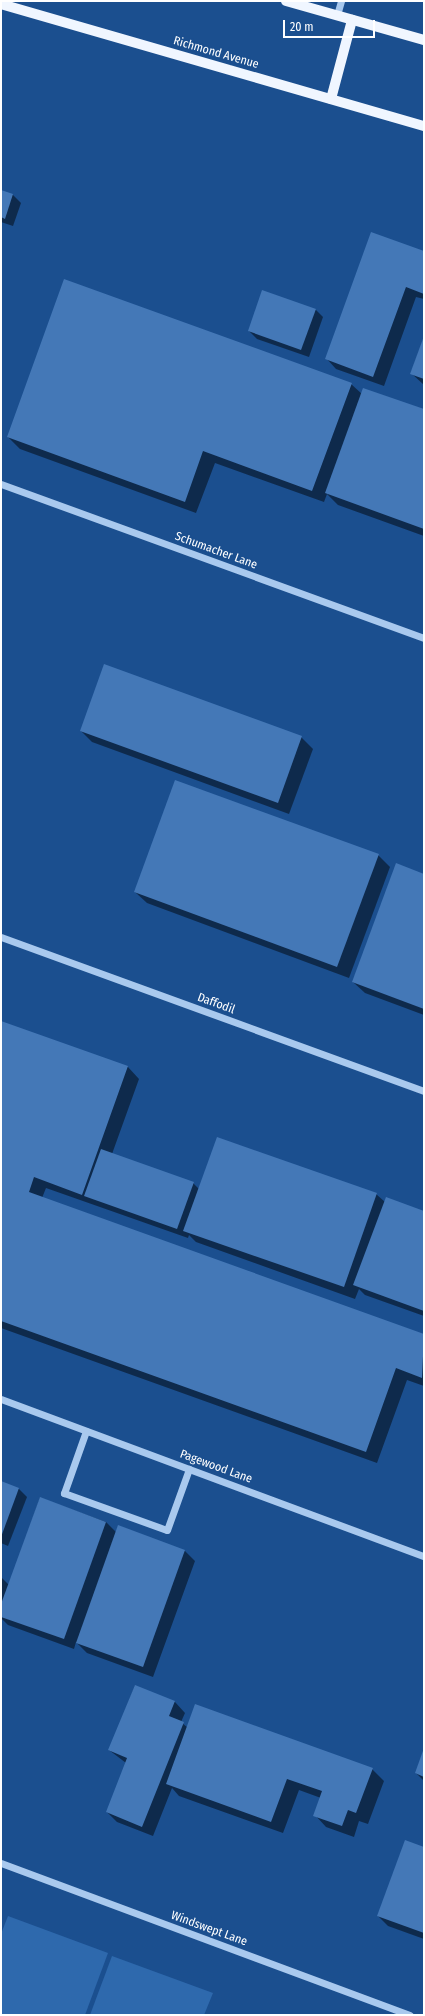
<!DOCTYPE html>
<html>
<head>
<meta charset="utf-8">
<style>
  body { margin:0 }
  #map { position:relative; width:425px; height:2016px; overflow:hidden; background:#1b4f8f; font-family:"Fira Sans Condensed",sans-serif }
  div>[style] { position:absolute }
  .green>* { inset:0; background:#2e69ad }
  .shadow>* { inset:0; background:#0007 }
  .building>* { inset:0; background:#4478b7 }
  .minor>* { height:7px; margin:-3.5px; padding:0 3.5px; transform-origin:3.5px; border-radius:3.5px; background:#a9c9ee }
  .major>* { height:10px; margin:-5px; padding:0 5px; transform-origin:5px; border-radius:5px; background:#f0f6ff }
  span { translate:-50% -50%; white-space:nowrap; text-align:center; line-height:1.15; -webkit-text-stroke:3px #1b4f8f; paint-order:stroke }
  .street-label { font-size:12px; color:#fff }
  .frame { position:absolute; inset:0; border:2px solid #fff; pointer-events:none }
  .scale { position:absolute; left:283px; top:20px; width:92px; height:18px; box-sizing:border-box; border:2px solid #fff; border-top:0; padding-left:5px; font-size:12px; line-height:14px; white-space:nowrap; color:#fff; -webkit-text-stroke:3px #1b4f8f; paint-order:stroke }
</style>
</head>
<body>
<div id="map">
  <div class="green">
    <i style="clip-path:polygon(8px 1916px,108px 1953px,85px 2015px,1px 2015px,1px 1934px)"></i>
    <i style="clip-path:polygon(112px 1956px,213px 1993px,204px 2015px,90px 2015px)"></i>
  </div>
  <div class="shadow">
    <i style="clip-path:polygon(1px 191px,13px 195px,21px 203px,13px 226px,1px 222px)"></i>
    <i style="clip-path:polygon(424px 252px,424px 299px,416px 297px,384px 386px,336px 369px,326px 358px)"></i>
    <i style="clip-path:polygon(315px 309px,323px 317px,309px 357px,257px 339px,249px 331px)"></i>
    <i style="clip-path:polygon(424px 338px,424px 385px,411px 373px)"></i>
    <i style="clip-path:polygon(351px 384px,362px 394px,424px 411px,424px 536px,338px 505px,327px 494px,324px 502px,215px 463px,196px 513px,20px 449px,8px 437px)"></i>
    <i style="clip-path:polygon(81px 731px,301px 737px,313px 749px,289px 814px,92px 742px)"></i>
    <i style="clip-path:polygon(378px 855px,390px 867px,349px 978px,147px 903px,135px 892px)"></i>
    <i style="clip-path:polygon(424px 875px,424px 1015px,365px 993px,353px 982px)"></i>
    <i style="clip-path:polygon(1px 1022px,128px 1067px,139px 1079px,112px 1154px,193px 1183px,199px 1189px,376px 1194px,385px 1202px,424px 1212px,424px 1316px,365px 1295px,359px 1289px,355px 1299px,196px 1242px,189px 1235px,188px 1238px,46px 1188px,42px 1198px,424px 1335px,424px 1386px,407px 1380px,377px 1463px,1px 1328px)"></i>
    <i style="clip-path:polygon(1px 1482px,19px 1489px,27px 1497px,8px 1546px,1px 1543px)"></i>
    <i style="clip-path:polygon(40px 1498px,106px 1522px,117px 1533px,119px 1526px,185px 1551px,195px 1561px,153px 1677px,87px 1653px,76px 1642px,74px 1649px,8px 1625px,1px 1618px,1px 1577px,9px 1585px)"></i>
    <i style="clip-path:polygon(135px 1686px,175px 1702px,185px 1713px,181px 1722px,188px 1728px,372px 1769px,384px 1781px,368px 1824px,359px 1821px,354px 1837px,326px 1827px,315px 1815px,321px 1798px,299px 1790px,283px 1833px,179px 1796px,172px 1788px,153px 1836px,117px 1822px,107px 1812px,126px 1763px,109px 1750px)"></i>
    <i style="clip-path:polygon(424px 1751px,424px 1781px,416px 1773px)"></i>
    <i style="clip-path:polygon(424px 1848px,424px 1939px,388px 1926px,378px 1916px)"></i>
  </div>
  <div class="building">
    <i style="clip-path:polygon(1px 190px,13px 194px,5px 219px,1px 217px)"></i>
    <i style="clip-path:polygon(371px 232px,424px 251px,424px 294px,406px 287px,373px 377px,325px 359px)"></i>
    <i style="clip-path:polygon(64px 279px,352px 383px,312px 491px,203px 451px,185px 502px,7px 437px)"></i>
    <i style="clip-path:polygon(262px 290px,316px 309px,301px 350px,248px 331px)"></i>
    <i style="clip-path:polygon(424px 336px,424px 379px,410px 374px)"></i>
    <i style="clip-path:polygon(363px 388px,424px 409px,424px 529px,325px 493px)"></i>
    <i style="clip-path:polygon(104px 664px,302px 736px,278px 803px,80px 731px)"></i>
    <i style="clip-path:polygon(175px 780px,379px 854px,337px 967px,134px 892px)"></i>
    <i style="clip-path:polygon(396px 863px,424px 874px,424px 1009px,352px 982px)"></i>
    <i style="clip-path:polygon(1px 1021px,128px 1066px,82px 1195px,34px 1177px,29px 1192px,424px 1334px,422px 1378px,396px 1368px,366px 1452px,1px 1321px)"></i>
    <i style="clip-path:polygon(217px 1137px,377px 1193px,344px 1287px,183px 1231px)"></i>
    <i style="clip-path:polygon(101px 1149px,194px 1182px,177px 1229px,84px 1196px)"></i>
    <i style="clip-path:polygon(386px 1197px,424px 1211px,424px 1311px,353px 1285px)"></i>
    <i style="clip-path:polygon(1px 1481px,19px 1488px,1px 1537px)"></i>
    <i style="clip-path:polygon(40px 1497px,106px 1522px,64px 1639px,1px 1617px,1px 1604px)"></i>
    <i style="clip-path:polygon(118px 1525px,185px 1550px,143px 1667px,76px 1643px)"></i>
    <i style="clip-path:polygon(135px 1685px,175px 1701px,169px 1716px,184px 1722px,142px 1827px,106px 1812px,127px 1758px,108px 1750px)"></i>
    <i style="clip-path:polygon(195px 1704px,373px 1768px,356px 1813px,348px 1810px,342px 1826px,313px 1816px,322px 1791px,287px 1779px,271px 1822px,166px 1784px)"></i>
    <i style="clip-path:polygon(424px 1748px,424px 1777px,415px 1773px)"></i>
    <i style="clip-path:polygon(405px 1840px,424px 1847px,424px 1933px,377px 1916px)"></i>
  </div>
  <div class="minor">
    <i style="left:337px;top:15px;width:15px;rotate:-74deg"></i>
    <i style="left:1px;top:484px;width:450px;rotate:20deg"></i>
    <i style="left:1px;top:937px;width:450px;rotate:20deg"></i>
    <i style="left:1px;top:1399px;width:451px;rotate:20.4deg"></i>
    <i style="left:86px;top:1431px;width:66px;rotate:109.5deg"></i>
    <i style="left:64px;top:1493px;width:109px;rotate:19.8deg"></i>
    <i style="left:167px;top:1530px;width:65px;rotate:-70.2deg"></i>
    <i style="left:1px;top:1863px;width:436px;rotate:20.4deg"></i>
  </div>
  <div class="major">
    <i style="left:286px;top:1px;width:143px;rotate:15.8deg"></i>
    <i style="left:1px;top:4px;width:440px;rotate:16.1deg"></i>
    <i style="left:331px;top:99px;width:82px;rotate:-75.1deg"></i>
  </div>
  <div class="street-label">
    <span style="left:216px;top:53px;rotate:16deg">Richmond Avenue</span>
    <span style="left:216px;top:551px;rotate:20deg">Schumacher Lane</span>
    <span style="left:216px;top:1004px;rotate:20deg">Daffodil</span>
    <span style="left:216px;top:1467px;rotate:20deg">Pagewood Lane</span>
    <span style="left:209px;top:1929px;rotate:20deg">Windswept Lane</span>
  </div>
  <div class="frame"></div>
  <div class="scale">20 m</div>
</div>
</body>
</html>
